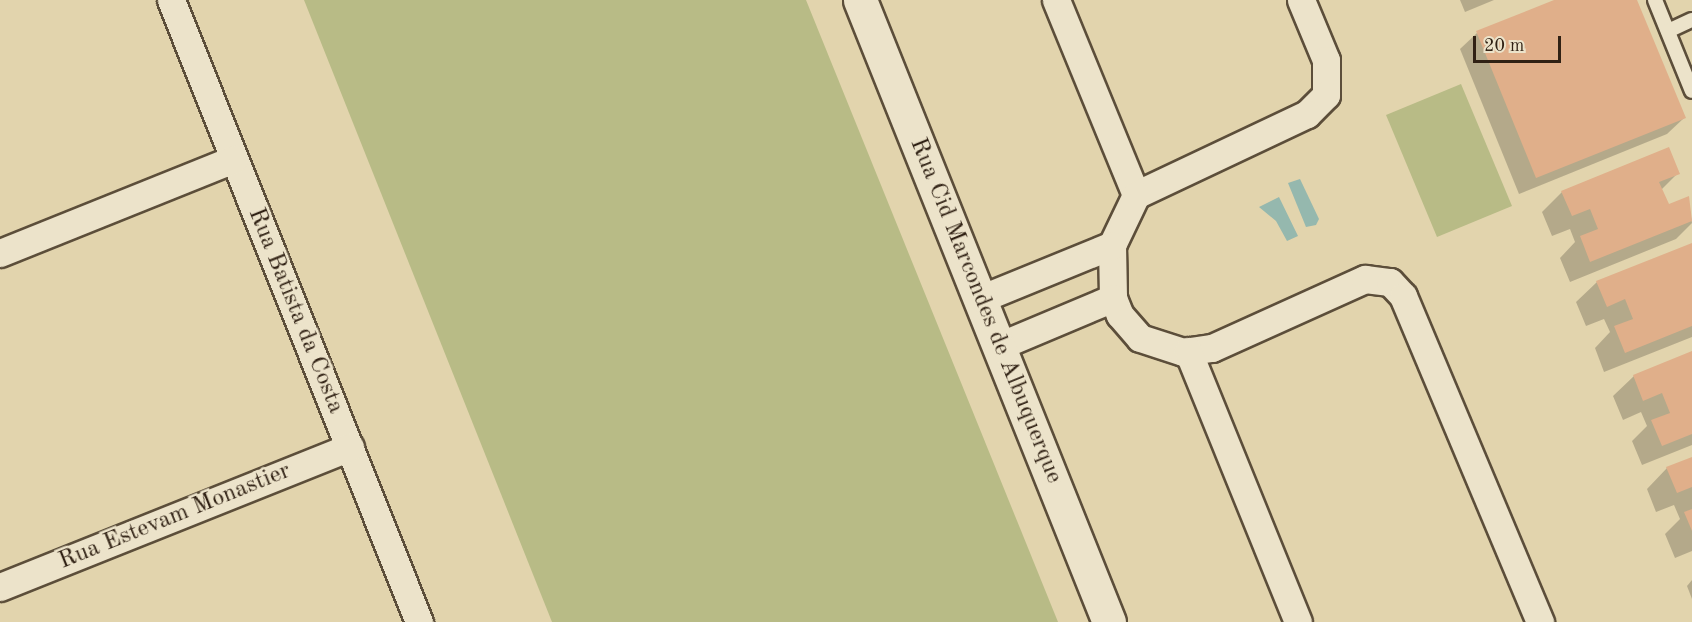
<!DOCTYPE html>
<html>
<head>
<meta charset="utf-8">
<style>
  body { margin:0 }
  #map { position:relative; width:1692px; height:622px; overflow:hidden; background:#e2d4ad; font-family:"Old Standard TT",serif }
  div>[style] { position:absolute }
  .green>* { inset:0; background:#b8bb86 }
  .water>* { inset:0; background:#95b8ae }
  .shadow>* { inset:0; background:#0003 }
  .building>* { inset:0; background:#e0af8a }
  .roads { filter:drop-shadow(2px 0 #5c4e3a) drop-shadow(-2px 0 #5c4e3a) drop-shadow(0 2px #5c4e3a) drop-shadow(0 -2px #5c4e3a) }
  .service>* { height:14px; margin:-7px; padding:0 7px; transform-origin:7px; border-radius:7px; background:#ece3ca }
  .minor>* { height:27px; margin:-13.5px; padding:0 13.5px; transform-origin:13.5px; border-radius:13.5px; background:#ece3ca }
  .tertiary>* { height:33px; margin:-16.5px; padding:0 16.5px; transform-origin:16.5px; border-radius:16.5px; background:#ece3ca }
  span { translate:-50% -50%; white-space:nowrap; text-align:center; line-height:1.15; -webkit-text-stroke:5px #ece3ca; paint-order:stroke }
  .street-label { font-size:24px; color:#302114 }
  .scale { position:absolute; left:1473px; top:36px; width:88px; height:27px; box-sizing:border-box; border:3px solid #302114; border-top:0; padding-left:8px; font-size:18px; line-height:21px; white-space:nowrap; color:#302114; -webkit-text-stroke:4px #ece3ca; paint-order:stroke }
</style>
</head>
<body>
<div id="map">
  <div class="green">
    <i style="clip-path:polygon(304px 0,806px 0,1058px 622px,552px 622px)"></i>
    <i style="clip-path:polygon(1461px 84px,1512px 206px,1437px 237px,1386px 115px)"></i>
  </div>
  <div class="water">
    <i style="clip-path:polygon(1300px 179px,1319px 219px,1316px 225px,1306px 227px,1288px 183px)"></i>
    <i style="clip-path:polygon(1279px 197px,1298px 236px,1287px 241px,1276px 221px,1259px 207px)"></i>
  </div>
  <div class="shadow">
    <i style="clip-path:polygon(1460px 0,1494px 0,1465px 12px)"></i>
    <i style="clip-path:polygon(1558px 0,1636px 0,1684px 118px,1667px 134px,1519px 194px,1460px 49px,1477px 33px)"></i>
    <i style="clip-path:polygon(1678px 173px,1661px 190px,1668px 206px,1688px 198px,1692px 223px,1676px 239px,1570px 282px,1560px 258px,1575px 242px,1570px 229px,1552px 236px,1542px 212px,1562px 192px)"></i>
    <i style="clip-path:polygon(1692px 244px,1692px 337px,1604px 372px,1595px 348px,1610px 332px,1604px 319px,1586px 326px,1576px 302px,1597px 282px)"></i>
    <i style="clip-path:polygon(1692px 353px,1692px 445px,1642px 465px,1632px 441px,1647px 426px,1641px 412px,1623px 420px,1613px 396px,1634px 376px)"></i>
    <i style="clip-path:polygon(1692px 458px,1692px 551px,1675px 558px,1665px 534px,1680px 519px,1674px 505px,1656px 512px,1647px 489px,1667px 468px)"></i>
    <i style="clip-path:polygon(1692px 580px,1692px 599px,1687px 586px)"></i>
  </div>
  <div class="building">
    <i style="clip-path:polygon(1554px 0,1637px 0,1686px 118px,1536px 178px,1476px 31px)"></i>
    <i style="clip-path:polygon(1669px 147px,1680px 174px,1659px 182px,1669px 204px,1689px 196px,1692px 221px,1590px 262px,1580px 236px,1598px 229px,1590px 209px,1572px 216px,1561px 191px)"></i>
    <i style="clip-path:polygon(1692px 243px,1692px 326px,1625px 353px,1614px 326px,1633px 319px,1625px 299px,1607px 307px,1596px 281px)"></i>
    <i style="clip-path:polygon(1692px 351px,1692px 434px,1662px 446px,1651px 420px,1670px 413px,1662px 393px,1643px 401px,1633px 375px)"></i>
    <i style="clip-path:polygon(1692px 457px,1692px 487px,1677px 493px,1666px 467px)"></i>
    <i style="clip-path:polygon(1692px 509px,1692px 531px,1684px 512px)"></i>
  </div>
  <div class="roads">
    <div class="service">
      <i style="left:1655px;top:0;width:98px;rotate:67.9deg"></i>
      <i style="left:1668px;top:31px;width:26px;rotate:-25deg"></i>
    </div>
    <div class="minor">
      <i style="left:171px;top:0;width:670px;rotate:68.26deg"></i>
      <i style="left:1056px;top:0;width:211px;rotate:67.7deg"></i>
      <i style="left:1301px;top:0;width:65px;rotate:67.4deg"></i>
      <i style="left:1326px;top:60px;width:35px;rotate:90deg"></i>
      <i style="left:1326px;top:95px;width:27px;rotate:135deg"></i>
      <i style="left:1307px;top:114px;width:189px;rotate:154.7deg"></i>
      <i style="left:1136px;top:195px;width:55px;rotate:115.6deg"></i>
      <i style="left:1112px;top:245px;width:53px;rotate:88.9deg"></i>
      <i style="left:1113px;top:298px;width:18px;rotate:68deg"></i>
      <i style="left:1120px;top:315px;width:30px;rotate:49deg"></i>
      <i style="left:1140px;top:338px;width:45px;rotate:18deg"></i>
      <i style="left:1183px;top:352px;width:29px;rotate:-8deg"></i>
      <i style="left:1212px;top:348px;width:168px;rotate:-24.3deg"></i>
      <i style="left:1365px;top:279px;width:25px;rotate:7deg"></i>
      <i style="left:1390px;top:282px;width:19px;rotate:47deg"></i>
      <i style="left:1403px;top:296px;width:354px;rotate:67.2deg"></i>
      <i style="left:0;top:253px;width:252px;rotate:-21.9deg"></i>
      <i style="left:980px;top:299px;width:143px;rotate:-22.2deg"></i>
      <i style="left:999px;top:346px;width:124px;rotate:-22.8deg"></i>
      <i style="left:1188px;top:351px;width:292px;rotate:67.9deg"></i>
      <i style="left:0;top:587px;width:377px;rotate:-21.8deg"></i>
    </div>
    <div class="tertiary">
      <i style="left:860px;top:0;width:670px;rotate:68.18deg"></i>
    </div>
  </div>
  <div class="street-label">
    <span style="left:295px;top:311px;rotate:68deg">Rua Batista da Costa</span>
    <span style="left:985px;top:311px;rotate:68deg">Rua Cid Marcondes de Albuquerque</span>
    <span style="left:175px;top:517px;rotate:-22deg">Rua Estevam Monastier</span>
  </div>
  <div class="scale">20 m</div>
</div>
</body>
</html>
